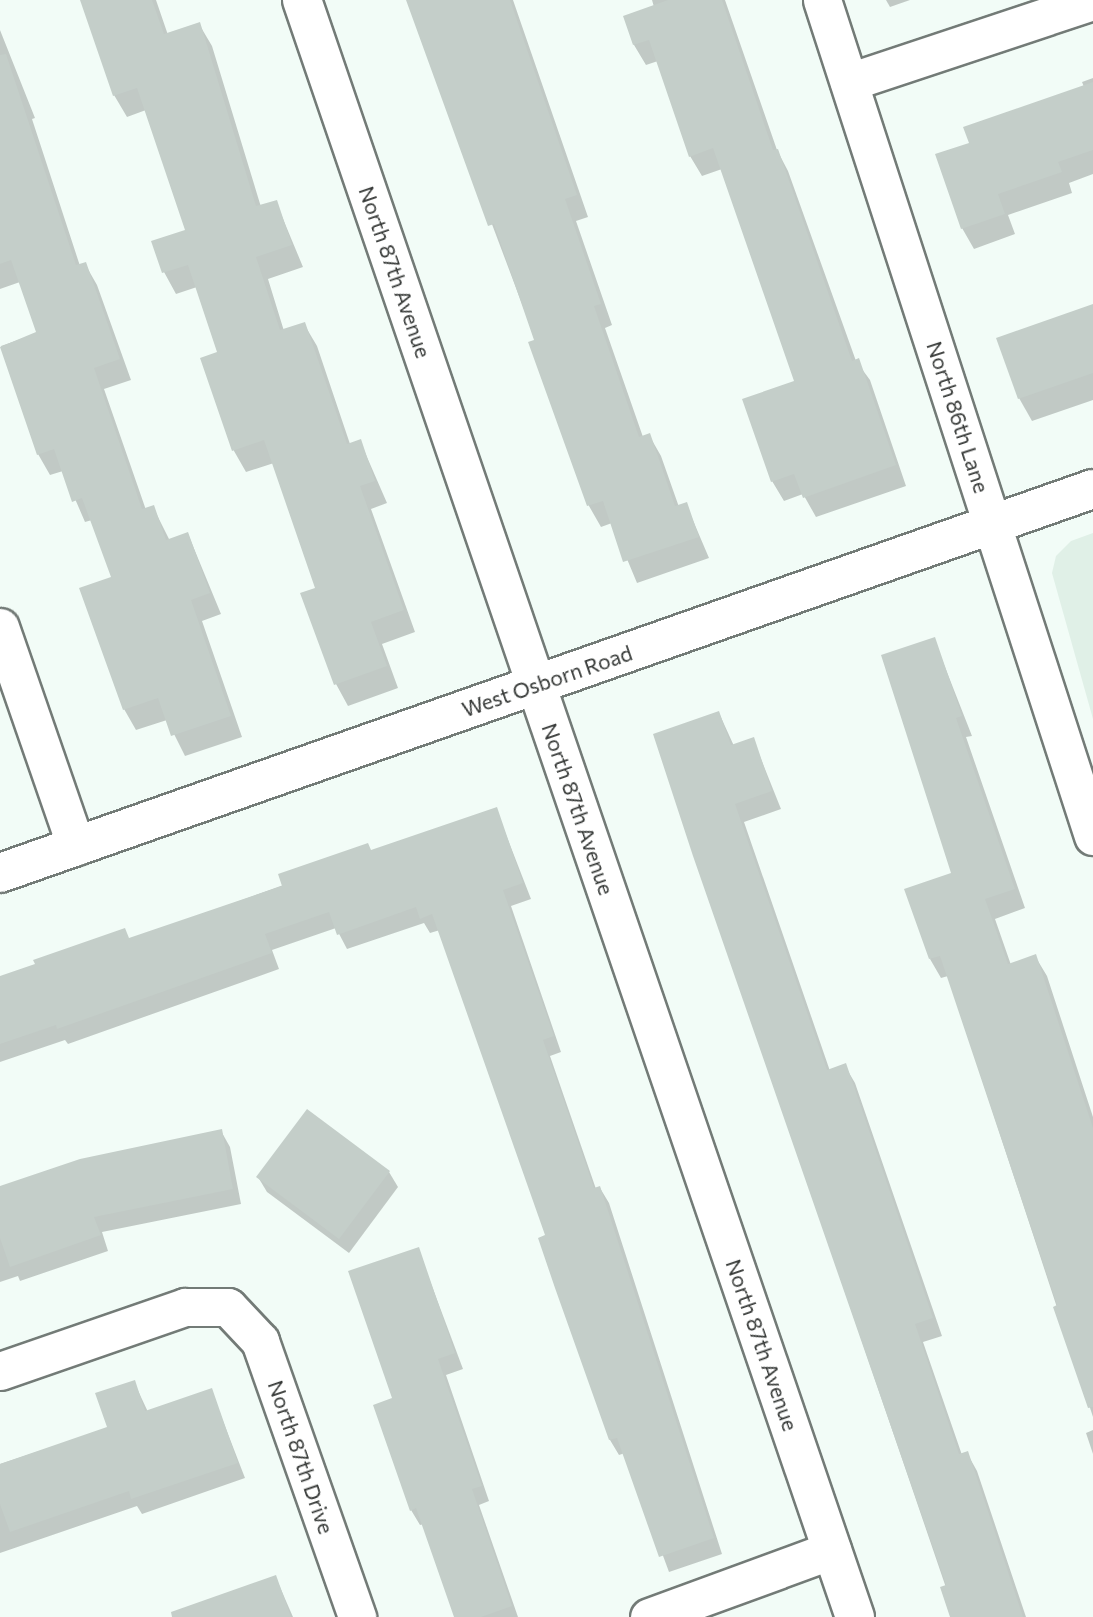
<!DOCTYPE html>
<html>
<head>
<meta charset="utf-8">
<style>
  body { margin:0 }
  #map { position:relative; width:1093px; height:1617px; overflow:hidden; background:#f2fcf7; font-family:Commissioner,sans-serif }
  div>[style] { position:absolute }
  .built>* { inset:0; background:#e0f0e7 }
  .shadow>* { inset:0; background:#0003 }
  .building>* { inset:0; background:#c4cec9 }
  .roads { filter:drop-shadow(2px 0 #737b77) drop-shadow(-2px 0 #737b77) drop-shadow(0 2px #737b77) drop-shadow(0 -2px #737b77) }
  .minor>* { height:37px; margin:-18.5px; padding:0 18.5px; transform-origin:18.5px; border-radius:18.5px; background:#fff }
  .tertiary>* { height:38px; margin:-19px; padding:0 19px; transform-origin:19px; border-radius:19px; background:#fff }
  span { translate:-50% -50%; white-space:nowrap; text-align:center; line-height:1.15; -webkit-text-stroke:5px #fff; paint-order:stroke }
  .street-label { font-size:21px; color:#353836 }
</style>
</head>
<body>
<div id="map">
  <div class="built">
    <i style="clip-path:polygon(1093px 533px,1093px 719px,1052px 573px,1056px 556px,1071px 541px)"></i>
  </div>
  <div class="shadow">
    <i style="clip-path:polygon(82px 0,156px 0,168px 35px,199px 24px,212px 46px,261px 207px,276px 202px,303px 267px,268px 279px,284px 331px,304px 324px,317px 346px,350px 444px,360px 441px,387px 503px,371px 509px,415px 632px,382px 644px,398px 688px,348px 706px,336px 684px,317px 589px,274px 463px,246px 472px,234px 451px,202px 359px,219px 353px,197px 287px,176px 294px,164px 272px,187px 231px,146px 110px,127px 117px,114px 95px)"></i>
    <i style="clip-path:polygon(421px 0,513px 0,588px 217px,576px 221px,612px 325px,605px 328px,643px 437px,649px 435px,661px 456px,679px 507px,686px 504px,709px 558px,637px 583px,612px 523px,601px 527px,589px 506px,536px 341px,409px 4px)"></i>
    <i style="clip-path:polygon(652px 0,725px 0,777px 150px,788px 171px,856px 361px,870px 380px,906px 486px,816px 517px,803px 494px,784px 501px,772px 481px,797px 382px,722px 169px,702px 176px,690px 156px,658px 61px,646px 65px,634px 45px,625px 17px,654px 7px)"></i>
    <i style="clip-path:polygon(886px 0,910px 0,890px 7px)"></i>
    <i style="clip-path:polygon(0 30px,35px 118px,32px 119px,80px 266px,85px 264px,97px 285px,131px 380px,104px 389px,146px 510px,153px 507px,170px 541px,188px 534px,221px 614px,202px 621px,242px 737px,185px 756px,167px 720px,136px 730px,124px 709px,113px 578px,92px 520px,85px 522px,63px 471px,50px 475px,38px 454px,1px 346px,38px 333px,20px 282px,0 289px)"></i>
    <i style="clip-path:polygon(1093px 78px,1093px 174px,1069px 183px,1072px 193px,1008px 215px,1015px 234px,974px 249px,962px 228px,971px 144px,1084px 87px,1082px 82px)"></i>
    <i style="clip-path:polygon(1093px 306px,1093px 400px,1032px 421px,1019px 398px)"></i>
    <i style="clip-path:polygon(934px 639px,972px 736px,966px 737px,1025px 908px,995px 919px,1011px 965px,1035px 956px,1047px 976px,1093px 1117px,1093px 1417px,948px 976px,941px 978px,930px 959px,953px 874px)"></i>
    <i style="clip-path:polygon(719px 713px,734px 746px,753px 739px,781px 809px,744px 822px,830px 1071px,845px 1066px,855px 1083px,942px 1336px,923px 1342px,962px 1455px,967px 1453px,977px 1471px,1026px 1617px,956px 1617px,655px 735px)"></i>
    <i style="clip-path:polygon(496px 809px,531px 899px,511px 906px,561px 1052px,550px 1056px,596px 1189px,600px 1188px,609px 1203px,722px 1554px,669px 1572px,625px 1453px,619px 1455px,610px 1440px,540px 1239px,547px 1236px,440px 930px,430px 933px,424px 923px,347px 949px,336px 928px,272px 950px,279px 969px,68px 1044px,65px 1040px,0 1062px,0 978px,130px 940px)"></i>
    <i style="clip-path:polygon(221px 1131px,230px 1147px,241px 1204px,102px 1232px,108px 1251px,20px 1281px,18px 1276px,0 1282px,0 1188px)"></i>
    <i style="clip-path:polygon(389px 1172px,398px 1187px,349px 1253px,267px 1192px,258px 1177px)"></i>
    <i style="clip-path:polygon(418px 1249px,463px 1369px,446px 1375px,489px 1501px,479px 1505px,518px 1617px,456px 1617px,424px 1524px,420px 1525px,411px 1510px,394px 1399px)"></i>
    <i style="clip-path:polygon(134px 1382px,148px 1412px,211px 1390px,245px 1478px,142px 1514px,137px 1506px,0 1553px,0 1560px,0 1464px,109px 1428px)"></i>
    <i style="clip-path:polygon(1093px 1430px,1093px 1454px,1086px 1433px)"></i>
    <i style="clip-path:polygon(276px 1578px,293px 1617px,176px 1617px)"></i>
  </div>
  <div class="building">
    <i style="clip-path:polygon(80px 0,152px 0,164px 34px,200px 22px,256px 206px,277px 200px,292px 245px,256px 257px,280px 330px,305px 322px,347px 444px,361px 439px,375px 481px,360px 486px,404px 610px,371px 622px,387px 666px,334px 685px,300px 593px,315px 588px,264px 440px,232px 451px,200px 358px,217px 352px,188px 265px,162px 273px,151px 241px,185px 230px,137px 88px,113px 96px)"></i>
    <i style="clip-path:polygon(406px 0,510px 0,577px 195px,565px 199px,601px 304px,594px 306px,639px 437px,650px 433px,675px 506px,687px 502px,699px 537px,623px 562px,603px 501px,587px 506px,528px 342px,534px 340px,494px 224px,488px 226px)"></i>
    <i style="clip-path:polygon(668px 0,722px 0,773px 150px,778px 149px,852px 361px,859px 358px,896px 465px,803px 498px,794px 474px,771px 482px,742px 399px,794px 381px,713px 148px,689px 157px,649px 40px,633px 45px,623px 16px)"></i>
    <i style="clip-path:polygon(6px 54px,76px 265px,86px 262px,120px 359px,94px 368px,142px 509px,154px 505px,166px 540px,188px 532px,210px 593px,191px 600px,231px 716px,171px 736px,158px 698px,123px 710px,79px 588px,111px 577px,82px 498px,72px 502px,54px 449px,37px 455px,0 347px,36px 332px,11px 260px,0 264px,0 55px)"></i>
    <i style="clip-path:polygon(1093px 82px,1093px 150px,1058px 162px,1062px 172px,998px 194px,1005px 214px,961px 229px,935px 154px,969px 143px,963px 127px)"></i>
    <i style="clip-path:polygon(1093px 304px,1093px 373px,1018px 399px,996px 338px)"></i>
    <i style="clip-path:polygon(935px 637px,962px 716px,956px 718px,1015px 889px,985px 899px,1008px 964px,1036px 954px,1093px 1128px,1093px 1407px,1088px 1408px,1053px 1307px,1057px 1305px,940px 956px,929px 959px,904px 889px,951px 873px,881px 655px)"></i>
    <i style="clip-path:polygon(719px 711px,731px 745px,754px 737px,772px 791px,735px 804px,827px 1070px,846px 1063px,933px 1318px,915px 1324px,959px 1454px,968px 1451px,1023px 1617px,950px 1617px,940px 1587px,946px 1585px,693px 856px,653px 734px)"></i>
    <i style="clip-path:polygon(497px 807px,523px 883px,503px 890px,554px 1036px,543px 1040px,594px 1188px,600px 1186px,714px 1538px,659px 1557px,617px 1438px,609px 1440px,555px 1288px,538px 1238px,545px 1235px,432px 914px,420px 919px,416px 907px,337px 935px,329px 912px,265px 934px,272px 953px,57px 1029px,56px 1025px,0 1044px,0 976px,35px 964px,33px 960px,125px 928px,129px 938px,282px 886px,278px 874px,368px 843px,371px 850px)"></i>
    <i style="clip-path:polygon(307px 1109px,390px 1171px,339px 1239px,256px 1177px)"></i>
    <i style="clip-path:polygon(222px 1129px,233px 1189px,94px 1217px,101px 1235px,10px 1267px,0 1238px,0 1186px,80px 1159px)"></i>
    <i style="clip-path:polygon(419px 1247px,455px 1353px,438px 1359px,482px 1486px,472px 1489px,512px 1606px,481px 1617px,454px 1617px,416px 1508px,410px 1511px,373px 1405px,392px 1398px,348px 1271px)"></i>
    <i style="clip-path:polygon(135px 1380px,145px 1411px,212px 1388px,238px 1463px,131px 1499px,129px 1491px,10px 1532px,0 1504px,0 1464px,107px 1427px,95px 1393px)"></i>
    <i style="clip-path:polygon(276px 1575px,291px 1617px,172px 1617px,171px 1612px)"></i>
  </div>
  <div class="roads">
    <div class="minor">
      <i style="left:822px;top:0;width:879px;rotate:72.04deg"></i>
      <i style="left:849px;top:82px;width:257px;rotate:-18.4deg"></i>
      <i style="left:0;top:627px;width:232px;rotate:70.9deg"></i>
      <i style="left:0;top:1371px;width:196px;rotate:-19.1deg"></i>
      <i style="left:185px;top:1307px;width:43px"></i>
      <i style="left:228px;top:1307px;width:47px;rotate:46.7deg"></i>
      <i style="left:260px;top:1341px;width:293px;rotate:70.6deg"></i>
      <i style="left:649px;top:1617px;width:195px;rotate:-20.1deg"></i>
    </div>
    <div class="tertiary">
      <i style="left:302px;top:0;width:1709px;rotate:71.12deg"></i>
      <i style="left:0;top:873px;width:1158px;rotate:-19.36deg"></i>
    </div>
  </div>
  <div class="street-label">
    <span style="left:395px;top:272px;rotate:71deg">North 87th Avenue</span>
    <span style="left:958px;top:417px;rotate:72deg">North 86th Lane</span>
    <span style="left:547px;top:681px;rotate:-19deg">West Osborn Road</span>
    <span style="left:578px;top:809px;rotate:71deg">North 87th Avenue</span>
    <span style="left:762px;top:1345px;rotate:71deg">North 87th Avenue</span>
    <span style="left:301px;top:1457px;rotate:71deg">North 87th Drive</span>
  </div>
</div>
</body>
</html>
